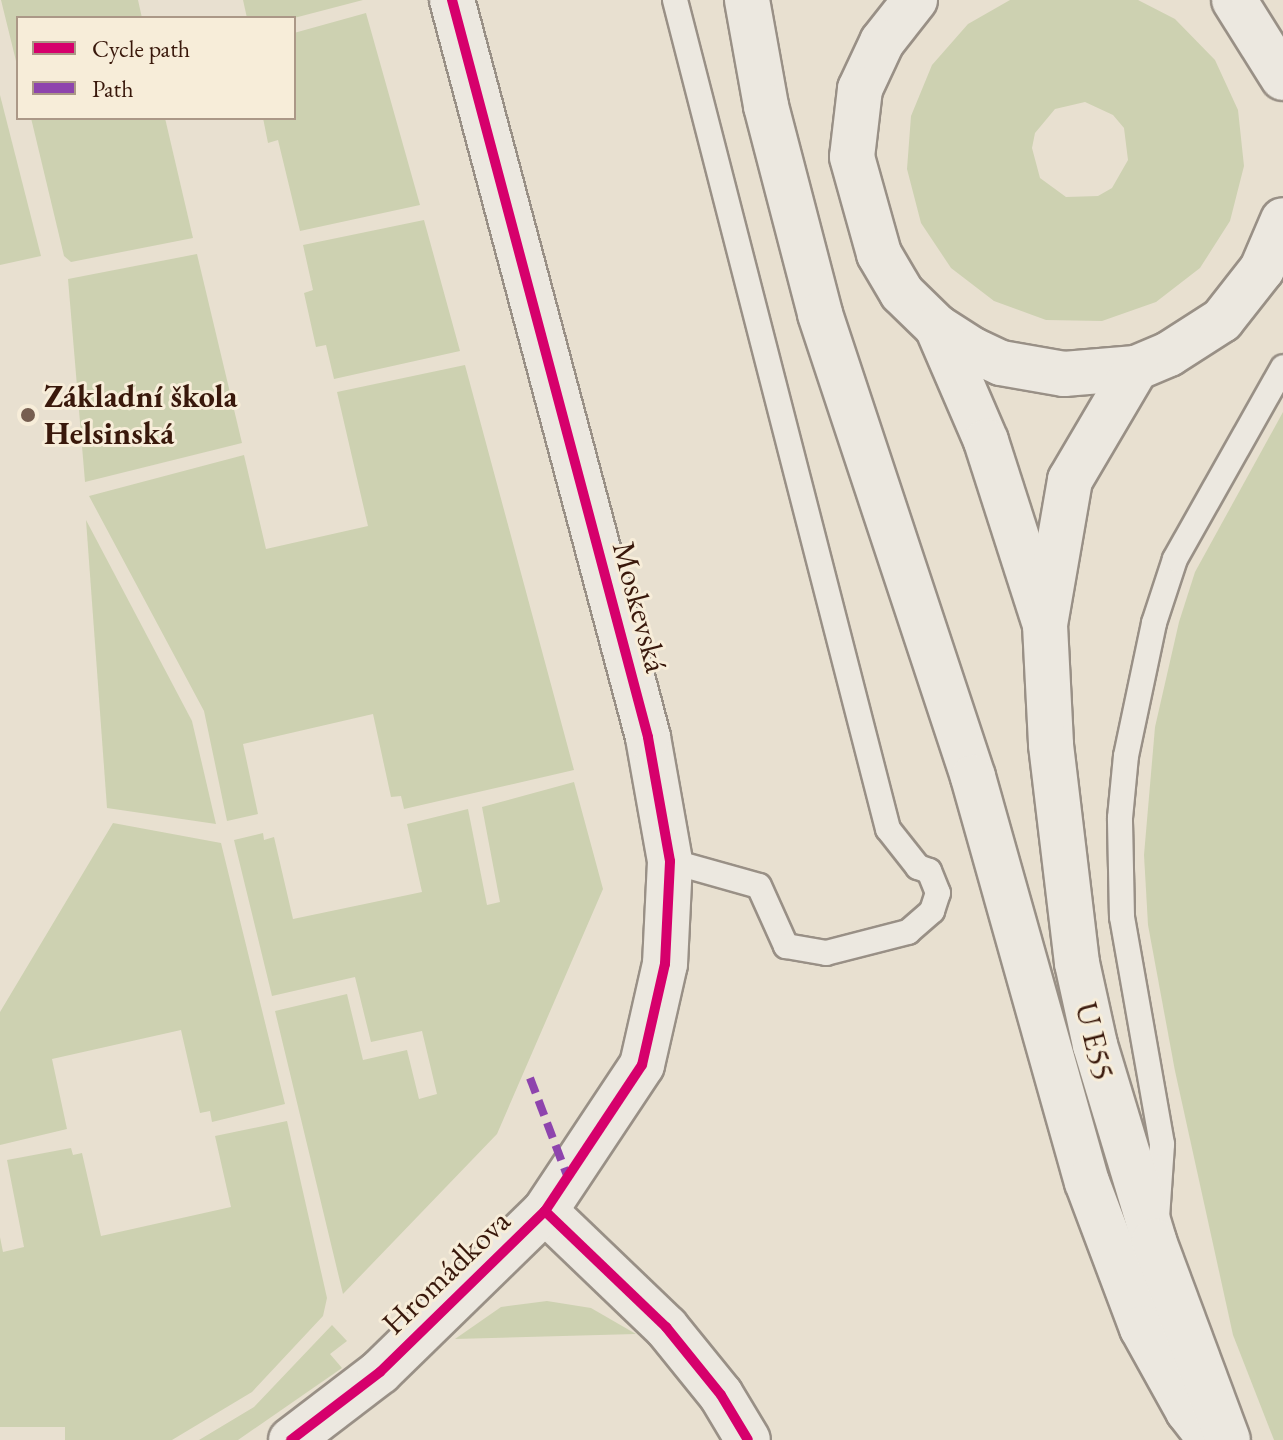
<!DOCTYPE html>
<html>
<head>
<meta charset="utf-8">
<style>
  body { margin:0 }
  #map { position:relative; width:1283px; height:1440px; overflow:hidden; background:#e8e0d0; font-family:"EB Garamond",serif }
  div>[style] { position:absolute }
  .green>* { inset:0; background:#cdd1b1 }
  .roads { filter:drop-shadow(2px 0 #999086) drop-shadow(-2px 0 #999086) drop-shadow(0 2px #999086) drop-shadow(0 -2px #999086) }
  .service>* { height:24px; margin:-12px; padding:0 12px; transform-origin:12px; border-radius:12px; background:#ece8e0 }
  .minor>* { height:44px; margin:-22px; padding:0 22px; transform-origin:22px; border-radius:22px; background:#ece8e0 }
  .secondary>* { height:44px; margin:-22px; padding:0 22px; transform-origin:22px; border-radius:22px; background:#ece8e0 }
  .quiet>* { height:8px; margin-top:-4px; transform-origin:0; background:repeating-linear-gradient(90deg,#8e44ad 0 16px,transparent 0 24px) }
  .cycleway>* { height:10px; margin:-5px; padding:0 5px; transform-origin:5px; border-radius:5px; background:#d6006c }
  .dots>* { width:22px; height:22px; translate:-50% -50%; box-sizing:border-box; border:4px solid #f7edd9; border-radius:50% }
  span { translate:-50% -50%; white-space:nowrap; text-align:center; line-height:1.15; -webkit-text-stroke:6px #f7edd9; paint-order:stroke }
  .poi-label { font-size:32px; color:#39180b; font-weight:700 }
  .left { translate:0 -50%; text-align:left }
  .street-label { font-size:32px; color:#39180b }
  .legend { position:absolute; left:16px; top:16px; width:280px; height:104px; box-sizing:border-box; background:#f7edd9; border:2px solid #ab9887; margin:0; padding:10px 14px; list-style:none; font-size:24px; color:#39180b }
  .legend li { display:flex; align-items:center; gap:16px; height:40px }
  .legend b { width:40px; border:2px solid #ab9887 }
</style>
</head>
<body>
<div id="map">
  <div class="green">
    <i style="clip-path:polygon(1px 0,138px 0,142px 18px,18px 18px,16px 61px)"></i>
    <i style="clip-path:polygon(243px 0,363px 0,294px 18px,247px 18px)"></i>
    <i style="clip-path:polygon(evenodd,1010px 0,1138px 0,1175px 19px,1215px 60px,1238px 110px,1244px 166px,1230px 221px,1200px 268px,1156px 302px,1102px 321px,1046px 320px,994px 301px,951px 268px,921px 223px,907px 169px,911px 116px,932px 65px,968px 24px,1010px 0,1085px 102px,1113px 115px,1124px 128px,1128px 160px,1112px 188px,1098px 196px,1066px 197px,1040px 178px,1032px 148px,1035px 133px,1055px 109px,1085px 102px)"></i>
    <i style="clip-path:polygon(366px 13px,420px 205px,300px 231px,278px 140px,268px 143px,263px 118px,294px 118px,294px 33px)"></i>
    <i style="clip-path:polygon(0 95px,41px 256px,0 265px)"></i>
    <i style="clip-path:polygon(31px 118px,165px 118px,193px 238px,71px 262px,64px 256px)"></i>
    <i style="clip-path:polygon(424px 220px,460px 351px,334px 379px,326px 345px,316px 347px,304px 293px,313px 290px,303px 245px)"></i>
    <i style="clip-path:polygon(197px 254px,242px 443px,85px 482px,68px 279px)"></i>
    <i style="clip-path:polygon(465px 365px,574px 770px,404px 809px,401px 796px,391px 797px,373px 714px,243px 744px,258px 814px,227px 821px,204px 711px,89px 496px,244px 455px,266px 549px,368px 526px,337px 392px)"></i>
    <i style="clip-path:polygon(1283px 412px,1283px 1440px,1274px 1440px,1233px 1335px,1175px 1071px,1148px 925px,1144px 855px,1155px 727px,1179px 622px,1195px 572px)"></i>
    <i style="clip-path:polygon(86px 520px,192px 721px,216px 824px,107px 808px)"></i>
    <i style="clip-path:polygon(574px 782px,603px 889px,497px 1134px,343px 1294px,275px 1011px,347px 994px,363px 1060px,407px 1050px,419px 1099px,437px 1094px,422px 1031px,371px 1042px,355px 977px,272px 996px,234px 840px,263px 833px,264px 840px,274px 837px,293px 919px,422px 892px,407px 824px,468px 809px,487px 905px,500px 902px,482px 807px)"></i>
    <i style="clip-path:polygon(113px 823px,221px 843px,285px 1104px,212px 1122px,210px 1111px,200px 1113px,181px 1030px,52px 1059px,67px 1129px,0 1145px,0 1012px)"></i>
    <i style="clip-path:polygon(287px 1121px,327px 1298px,323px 1316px,252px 1392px,172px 1440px,65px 1440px,65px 1427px,0 1427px,0 1237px,3px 1252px,24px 1247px,7px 1160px,71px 1148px,73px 1155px,82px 1153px,101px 1236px,231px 1207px,215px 1136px)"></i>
    <i style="clip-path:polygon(547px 1301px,591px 1308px,636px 1334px,455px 1339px,501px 1307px)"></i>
    <i style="clip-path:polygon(332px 1325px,347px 1341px,330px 1354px,342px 1368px,238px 1440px,199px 1440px,254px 1407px)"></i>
  </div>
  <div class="roads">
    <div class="service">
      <i style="left:670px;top:861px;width:92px;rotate:15.7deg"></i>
      <i style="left:759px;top:886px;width:66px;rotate:65.8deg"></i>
      <i style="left:786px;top:946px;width:41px;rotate:9.9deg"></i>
      <i style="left:826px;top:953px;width:85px;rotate:-14.4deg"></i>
      <i style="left:908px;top:932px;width:32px;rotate:-41deg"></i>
      <i style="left:932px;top:911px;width:19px;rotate:-72deg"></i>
      <i style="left:938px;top:893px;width:24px;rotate:-112deg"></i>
      <i style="left:929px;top:871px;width:12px;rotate:-160deg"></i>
      <i style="left:918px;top:867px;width:48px;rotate:-128.3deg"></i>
      <i style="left:888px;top:829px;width:856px;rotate:-104.41deg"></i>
      <i style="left:1157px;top:1218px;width:74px;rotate:-86.1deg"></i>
      <i style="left:1162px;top:1144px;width:230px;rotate:-100deg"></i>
      <i style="left:1122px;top:917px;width:99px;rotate:-91.2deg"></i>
      <i style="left:1120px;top:818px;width:62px;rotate:-84.5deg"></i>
      <i style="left:1126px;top:756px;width:136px;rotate:-78.1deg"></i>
      <i style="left:1154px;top:623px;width:67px;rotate:-71.8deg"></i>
      <i style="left:1175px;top:559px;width:220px;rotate:-60.6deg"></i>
    </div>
    <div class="minor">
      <i style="left:545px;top:1211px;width:168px;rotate:43.8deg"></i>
      <i style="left:666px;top:1327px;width:87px;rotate:51deg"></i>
      <i style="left:721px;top:1395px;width:52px;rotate:59deg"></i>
      <i style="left:291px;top:1440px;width:112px;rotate:-37.4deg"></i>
      <i style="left:380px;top:1372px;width:231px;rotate:-44.3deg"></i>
      <i style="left:545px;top:1211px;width:175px;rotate:-56.4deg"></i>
      <i style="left:642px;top:1065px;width:104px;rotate:-77.2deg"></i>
      <i style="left:665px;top:964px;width:103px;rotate:-87.2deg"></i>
      <i style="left:670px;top:861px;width:126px;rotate:-100.1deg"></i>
      <i style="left:648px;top:737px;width:763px;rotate:-104.89deg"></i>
    </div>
    <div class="secondary">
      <i style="left:747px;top:0;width:108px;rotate:79.8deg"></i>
      <i style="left:766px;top:106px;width:215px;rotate:75.4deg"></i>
      <i style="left:820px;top:314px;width:488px;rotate:71.7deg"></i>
      <i style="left:973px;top:777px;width:421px;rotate:74.3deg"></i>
      <i style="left:1087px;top:1182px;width:156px;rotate:69.4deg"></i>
      <i style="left:1142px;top:1328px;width:95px;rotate:61deg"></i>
      <i style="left:1188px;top:1411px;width:37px;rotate:52deg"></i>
      <i style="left:915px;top:0;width:53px;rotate:128.2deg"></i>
      <i style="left:882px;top:42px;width:52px;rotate:115.1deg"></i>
      <i style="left:860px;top:89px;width:68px;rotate:96.7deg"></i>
      <i style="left:852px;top:157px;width:101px;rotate:74.4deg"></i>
      <i style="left:879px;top:254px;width:45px;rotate:59.5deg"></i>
      <i style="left:902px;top:293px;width:49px;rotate:44.2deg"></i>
      <i style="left:937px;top:327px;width:43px;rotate:32.6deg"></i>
      <i style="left:973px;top:350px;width:31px;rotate:25deg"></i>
      <i style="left:1001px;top:363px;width:64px;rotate:9.9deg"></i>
      <i style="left:1064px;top:374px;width:72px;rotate:-4.8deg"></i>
      <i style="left:1136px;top:368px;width:36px;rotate:-23deg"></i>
      <i style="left:1169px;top:354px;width:63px;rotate:-32.7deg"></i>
      <i style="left:1222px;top:320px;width:65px;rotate:-51.9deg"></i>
      <i style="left:1262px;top:269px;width:53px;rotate:-66.8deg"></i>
      <i style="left:1234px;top:0;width:92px;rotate:57.9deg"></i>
      <i style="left:937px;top:327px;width:124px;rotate:66.7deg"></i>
      <i style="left:986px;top:441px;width:187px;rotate:72.2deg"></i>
      <i style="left:1136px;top:368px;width:130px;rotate:120.5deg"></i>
      <i style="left:1070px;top:480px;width:147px;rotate:99.8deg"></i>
      <i style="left:1045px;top:625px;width:120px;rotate:87.1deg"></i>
      <i style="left:1051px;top:745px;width:220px;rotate:83.2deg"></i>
      <i style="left:1077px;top:963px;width:84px;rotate:77.6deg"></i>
      <i style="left:1095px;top:1045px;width:205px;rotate:73.2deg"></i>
      <i style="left:1154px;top:1241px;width:212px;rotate:69.6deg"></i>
    </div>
  </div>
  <div class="quiet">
    <i style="left:530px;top:1078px;width:107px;rotate:69.2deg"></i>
  </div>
  <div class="cycleway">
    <i style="left:545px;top:1211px;width:168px;rotate:43.8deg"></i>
    <i style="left:666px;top:1327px;width:87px;rotate:51deg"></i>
    <i style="left:721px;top:1395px;width:52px;rotate:59deg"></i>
    <i style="left:291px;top:1440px;width:112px;rotate:-37.4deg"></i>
    <i style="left:380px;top:1372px;width:231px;rotate:-44.3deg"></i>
    <i style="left:545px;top:1211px;width:175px;rotate:-56.4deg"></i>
    <i style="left:642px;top:1065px;width:104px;rotate:-77.2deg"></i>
    <i style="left:665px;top:964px;width:103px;rotate:-87.2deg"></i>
    <i style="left:670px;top:861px;width:126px;rotate:-100.1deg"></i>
    <i style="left:648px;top:737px;width:763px;rotate:-104.89deg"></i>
  </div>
  <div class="dots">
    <i style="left:28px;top:415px;background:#765e50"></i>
  </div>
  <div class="poi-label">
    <span class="left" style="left:44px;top:415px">Základní škola<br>Helsinská</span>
  </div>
  <div class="street-label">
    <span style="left:640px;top:607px;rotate:75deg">Moskevská</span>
    <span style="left:1095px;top:1041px;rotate:76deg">U E55</span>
    <span style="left:446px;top:1272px;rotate:-44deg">Hromádkova</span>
  </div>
  <ul class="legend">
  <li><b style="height:10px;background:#d6006c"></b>Cycle path</li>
  <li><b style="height:10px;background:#8e44ad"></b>Path</li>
  </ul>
</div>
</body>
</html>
